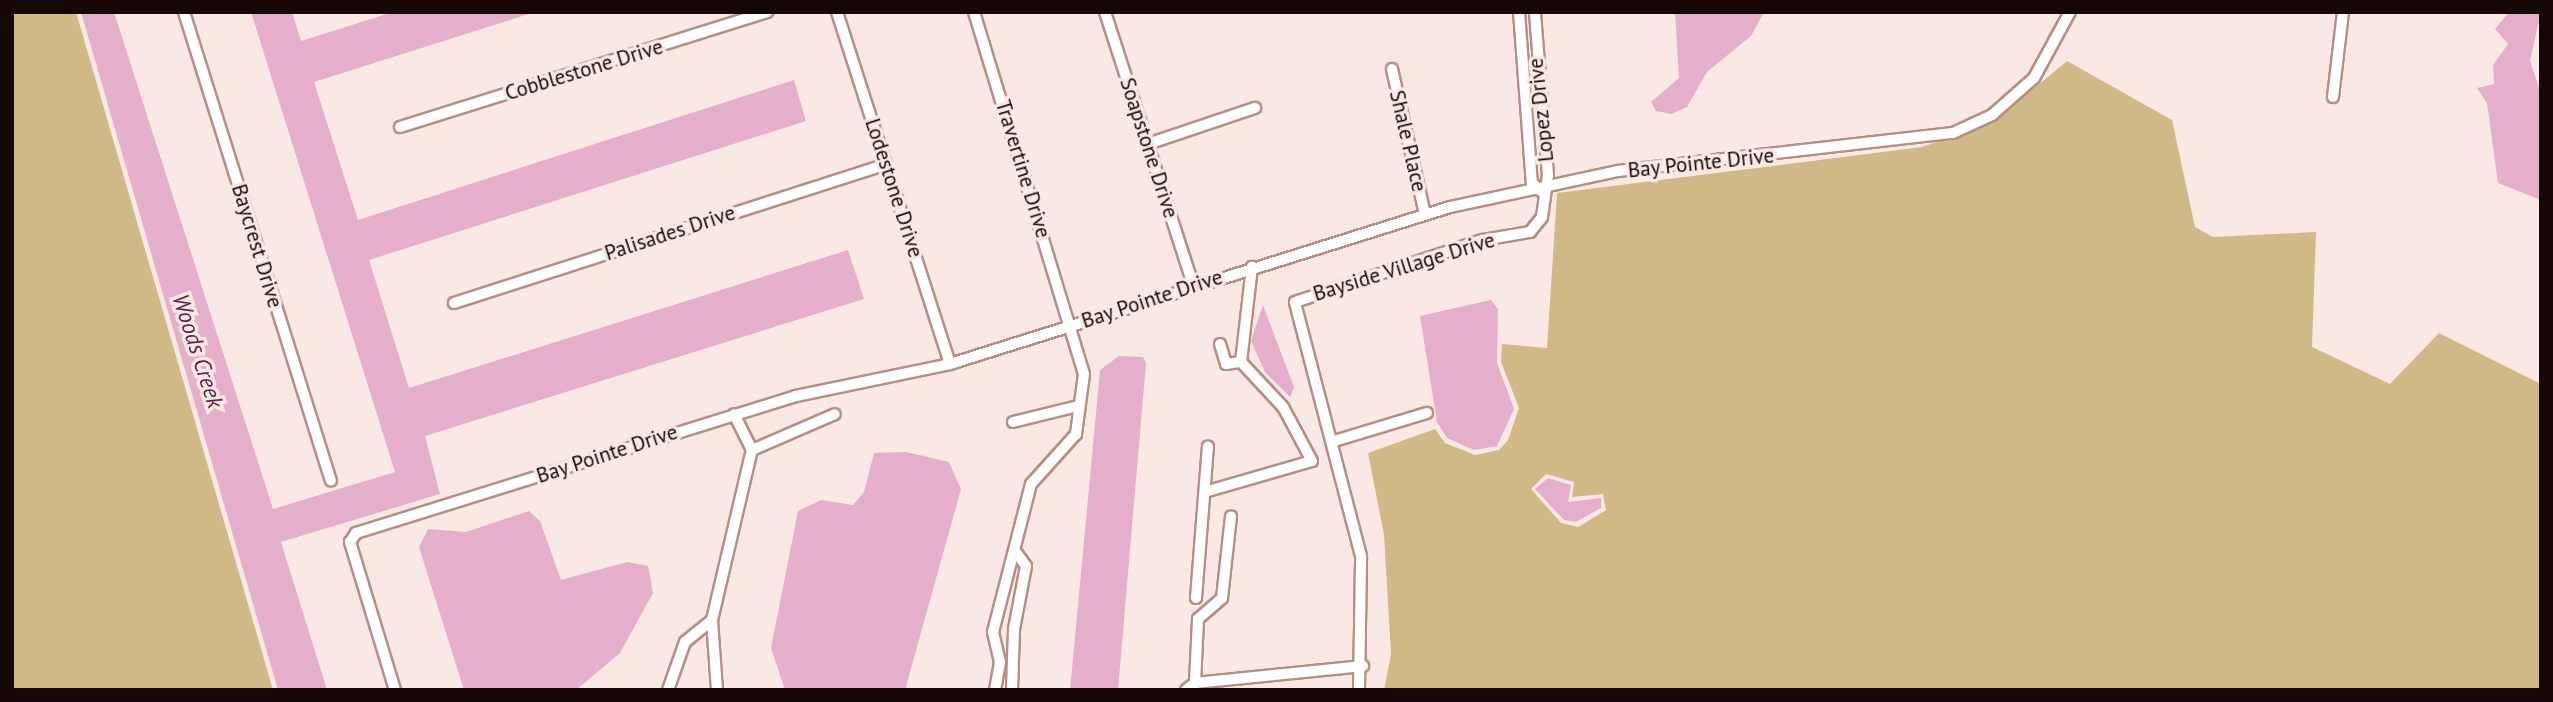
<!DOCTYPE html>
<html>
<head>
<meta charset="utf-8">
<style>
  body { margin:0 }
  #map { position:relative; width:2553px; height:702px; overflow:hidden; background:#f9e8e4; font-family:"PT Sans",sans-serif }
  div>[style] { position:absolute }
  .green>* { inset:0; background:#d1b987 }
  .water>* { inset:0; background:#e5afcc }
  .roads { filter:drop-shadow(2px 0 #b58f85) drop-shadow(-2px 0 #b58f85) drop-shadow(0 2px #b58f85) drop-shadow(0 -2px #b58f85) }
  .minor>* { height:10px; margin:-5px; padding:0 5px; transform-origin:5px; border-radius:5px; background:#fff }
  span { translate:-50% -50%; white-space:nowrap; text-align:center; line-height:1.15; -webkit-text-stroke:7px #f9e8e4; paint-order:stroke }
  .street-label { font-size:21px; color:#150806 }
  .water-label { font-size:23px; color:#602249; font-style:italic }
  .frame { position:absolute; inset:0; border:14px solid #150806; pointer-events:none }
</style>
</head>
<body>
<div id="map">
  <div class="green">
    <i style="clip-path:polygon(12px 12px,76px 12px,273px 690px,12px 690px)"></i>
    <i style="clip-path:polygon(evenodd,2067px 61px,2172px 120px,2195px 227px,2213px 237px,2316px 232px,2312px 347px,2390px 384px,2439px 333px,2541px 384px,2541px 690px,1384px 690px,1391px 654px,1384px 535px,1368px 453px,1435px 429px,1445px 443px,1475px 455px,1499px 450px,1508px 440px,1519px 408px,1501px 362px,1502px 344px,1547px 348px,1557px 193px,1922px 147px,1995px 121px,2067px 61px,1546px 474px,1574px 482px,1572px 497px,1603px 494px,1606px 510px,1578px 527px,1561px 523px,1531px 489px,1546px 474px)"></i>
  </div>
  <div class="water">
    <i style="clip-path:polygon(81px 12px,114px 12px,273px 509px,395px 472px,251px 12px,292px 12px,301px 41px,393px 12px,535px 12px,314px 82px,358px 220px,794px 80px,806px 121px,369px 260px,409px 388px,848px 250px,864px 299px,425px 436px,440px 494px,281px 542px,327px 690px,278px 690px)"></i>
    <i style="clip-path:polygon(1675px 12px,1764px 12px,1751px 36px,1707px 72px,1687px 107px,1672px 114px,1656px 111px,1651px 102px,1679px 78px)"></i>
    <i style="clip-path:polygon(2509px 12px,2541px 12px,2530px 61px,2541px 94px,2541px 200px,2498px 183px,2487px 103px,2477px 88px,2494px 84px,2493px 65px,2508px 44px,2495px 29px)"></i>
    <i style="clip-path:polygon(1491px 300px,1498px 309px,1497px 363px,1514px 409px,1497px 446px,1474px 450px,1447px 438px,1437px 422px,1420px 316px)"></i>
    <i style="clip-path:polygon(1263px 305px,1294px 387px,1290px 397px,1265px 372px,1251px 341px)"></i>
    <i style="clip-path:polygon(1119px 356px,1143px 357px,1146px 363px,1118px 690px,1070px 690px,1100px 370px)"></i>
    <i style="clip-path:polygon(906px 452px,949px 462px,961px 489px,905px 690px,785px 690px,771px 648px,798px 511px,821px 500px,853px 505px,864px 492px,874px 453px)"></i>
    <i style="clip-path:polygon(1548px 478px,1571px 485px,1568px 502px,1601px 498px,1601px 508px,1576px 522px,1564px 520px,1535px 489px)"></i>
    <i style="clip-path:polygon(529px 511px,540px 521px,561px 580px,627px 562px,648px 566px,653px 593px,620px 653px,576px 690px,464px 690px,419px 547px,428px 529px,466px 532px)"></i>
  </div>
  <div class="roads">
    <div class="minor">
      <i style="left:184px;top:12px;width:491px;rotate:72.6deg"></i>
      <i style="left:837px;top:12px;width:370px;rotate:72.2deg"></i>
      <i style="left:974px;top:12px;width:378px;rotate:73.1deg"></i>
      <i style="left:1084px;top:374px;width:61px;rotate:97.6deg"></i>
      <i style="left:1076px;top:434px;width:67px;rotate:132deg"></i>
      <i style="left:1031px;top:484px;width:153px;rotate:104.4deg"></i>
      <i style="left:993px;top:632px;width:31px;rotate:77deg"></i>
      <i style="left:1000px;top:662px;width:28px;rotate:100deg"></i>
      <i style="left:1105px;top:12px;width:287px;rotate:72.1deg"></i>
      <i style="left:1519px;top:12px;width:171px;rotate:85.7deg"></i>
      <i style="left:1532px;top:183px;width:12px;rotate:42deg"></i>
      <i style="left:1392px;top:69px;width:149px;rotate:77.2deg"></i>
      <i style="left:2333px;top:97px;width:86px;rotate:-83.3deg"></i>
      <i style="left:400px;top:127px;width:385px;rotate:-17.4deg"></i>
      <i style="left:1148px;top:144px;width:113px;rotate:-18.6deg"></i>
      <i style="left:454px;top:303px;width:454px;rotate:-17.8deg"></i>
      <i style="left:1220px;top:344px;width:21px;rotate:73deg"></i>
      <i style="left:1226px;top:364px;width:15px;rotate:-8deg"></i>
      <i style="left:1013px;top:422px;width:67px;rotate:-13.8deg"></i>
      <i style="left:1334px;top:441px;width:97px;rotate:-16.8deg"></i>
      <i style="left:752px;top:450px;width:90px;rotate:-23.4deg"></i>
      <i style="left:1208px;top:491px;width:108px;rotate:-16.1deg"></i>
      <i style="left:1312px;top:461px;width:61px;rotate:-118.2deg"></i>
      <i style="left:1283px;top:407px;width:62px;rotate:-133deg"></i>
      <i style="left:1241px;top:362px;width:96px;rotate:-83.4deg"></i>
      <i style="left:1196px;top:598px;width:152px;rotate:-85.5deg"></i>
      <i style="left:1195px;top:683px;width:64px;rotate:-87.3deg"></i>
      <i style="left:1198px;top:619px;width:32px;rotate:-41deg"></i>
      <i style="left:1222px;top:598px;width:82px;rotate:-83.7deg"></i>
      <i style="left:395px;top:690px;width:155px;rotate:-106.9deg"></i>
      <i style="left:350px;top:542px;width:11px;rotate:-56deg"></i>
      <i style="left:356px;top:533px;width:461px;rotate:-17.3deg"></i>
      <i style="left:796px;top:396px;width:157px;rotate:-11.7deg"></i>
      <i style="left:950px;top:364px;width:524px;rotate:-17.43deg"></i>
      <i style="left:1450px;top:207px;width:172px;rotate:-12.1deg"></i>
      <i style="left:1618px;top:171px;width:337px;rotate:-6.5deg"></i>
      <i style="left:1953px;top:133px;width:43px;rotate:-24.8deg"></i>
      <i style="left:1992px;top:115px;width:56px;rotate:-41.4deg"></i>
      <i style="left:2034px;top:78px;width:75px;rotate:-61.4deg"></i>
      <i style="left:668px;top:690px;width:51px;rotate:-70.5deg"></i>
      <i style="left:685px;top:642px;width:35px;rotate:-39deg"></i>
      <i style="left:717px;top:690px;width:70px;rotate:-94.1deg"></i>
      <i style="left:712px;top:620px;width:175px;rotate:-76.8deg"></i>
      <i style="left:752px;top:450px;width:40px;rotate:-116.6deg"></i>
      <i style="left:1012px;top:690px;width:61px;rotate:-88.1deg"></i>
      <i style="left:1014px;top:629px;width:64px;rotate:-79.2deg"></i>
      <i style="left:1026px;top:566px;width:19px;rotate:-126deg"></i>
      <i style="left:1186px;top:690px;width:11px;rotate:-38deg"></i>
      <i style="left:1195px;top:683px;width:169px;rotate:-5.8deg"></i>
      <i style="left:1359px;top:690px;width:134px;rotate:-89.1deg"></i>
      <i style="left:1361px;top:556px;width:262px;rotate:-104.6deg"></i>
      <i style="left:1295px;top:302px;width:198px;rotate:-18.3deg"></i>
      <i style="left:1483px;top:240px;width:48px;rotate:-9.7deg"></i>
      <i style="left:1530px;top:232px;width:19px;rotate:-51deg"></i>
      <i style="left:1542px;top:217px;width:42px;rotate:-81.9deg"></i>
      <i style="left:1548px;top:175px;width:164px;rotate:-94.6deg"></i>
    </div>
  </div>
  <div class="street-label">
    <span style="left:584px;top:70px;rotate:-17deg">Cobblestone Drive</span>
    <span style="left:1541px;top:110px;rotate:-96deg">Lopez Drive</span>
    <span style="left:1408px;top:141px;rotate:77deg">Shale Place</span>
    <span style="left:1149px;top:148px;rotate:72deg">Soapstone Drive</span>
    <span style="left:1701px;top:163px;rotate:-6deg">Bay Pointe Drive</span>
    <span style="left:1023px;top:169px;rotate:73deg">Travertine Drive</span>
    <span style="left:894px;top:188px;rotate:72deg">Lodestone Drive</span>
    <span style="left:670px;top:233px;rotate:-18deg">Palisades Drive</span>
    <span style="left:257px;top:246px;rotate:73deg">Baycrest Drive</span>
    <span style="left:1404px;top:267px;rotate:-17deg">Bayside Village Drive</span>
    <span style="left:1152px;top:299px;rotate:-18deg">Bay Pointe Drive</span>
    <span style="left:607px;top:454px;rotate:-18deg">Bay Pointe Drive</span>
  </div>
  <div class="water-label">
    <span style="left:198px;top:351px;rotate:72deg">Woods Creek</span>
  </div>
  <div class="frame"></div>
</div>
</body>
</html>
